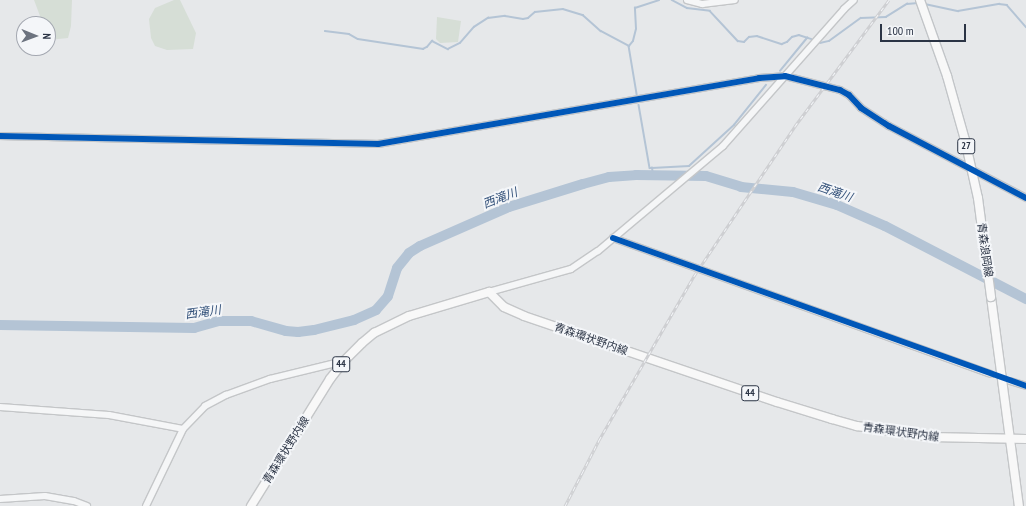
<!DOCTYPE html>
<html>
<head>
<meta charset="utf-8">
<style>
  body { margin:0 }
  #map { position:relative; width:1026px; height:506px; overflow:hidden; background:#e6e8ea; font-family:"PT Sans Narrow","Noto Sans JP",sans-serif }
  div>[style] { position:absolute }
  .green>* { inset:0; background:#d6ded6 }
  .stream>* { height:1.5px; margin:-0.75px; padding:0 0.75px; transform-origin:0.75px; border-radius:0.75px; background:#b4c4d5 }
  .river>* { height:10px; margin:-5px; padding:0 5px; transform-origin:5px; border-radius:5px; background:#b4c4d5 }
  .minor-tunnel>* { height:6px; margin-top:-3px; transform-origin:0; background:repeating-linear-gradient(90deg,#c1c4c9 0 6px,transparent 0 9px) }
  .roads { filter:drop-shadow(1px 0 #c4c6c8) drop-shadow(-1px 0 #c4c6c8) drop-shadow(0 1px #c4c6c8) drop-shadow(0 -1px #c4c6c8) }
  .minor>* { height:6px; margin:-3px; padding:0 3px; transform-origin:3px; border-radius:3px; background:#f5f6f7 }
  .major>* { height:8px; margin:-4px; padding:0 4px; transform-origin:4px; border-radius:4px; background:#f8f8f8 }
  .rail>* { height:3px; margin-top:-1.5px; transform-origin:0; background:repeating-linear-gradient(90deg,#f4f6f9 0 4.5px,#cecfd2 0 9px); box-sizing:border-box; border-block:1px solid #cecfd2 }
  .bridges { filter:drop-shadow(1px 0 #c2c5c8) drop-shadow(-1px 0 #c2c5c8) drop-shadow(0 1px #c2c5c8) drop-shadow(0 -1px #c2c5c8) }
  .major-bridge>* { height:8px; margin:-4px; padding:0 4px; transform-origin:4px; border-radius:4px; background:#f8f8f8 }
  .cycleway>* { height:6px; margin:-3px; padding:0 3px; transform-origin:3px; border-radius:3px; background:#0057b8 }
  span { translate:-50% -50%; white-space:nowrap; text-align:center; line-height:1.15; -webkit-text-stroke:4px #f4f6f9; paint-order:stroke }
  .shield-label span { padding:1px 3px; background:#f4f6f9; border:1px solid; border-radius:3px; -webkit-text-stroke-width:0 }
  .shield-label { font-size:10px; color:#2b3445; font-weight:700 }
  .street-label { font-size:11px; color:#2b3445 }
  .water-label { font-size:12px; color:#34527a; font-style:italic }
  .north { position:absolute; left:16px; top:16px; width:40px; height:40px; box-sizing:border-box; background:#f4f6f9; border:1px solid #a4a8b1; border-radius:50%; rotate:91deg; font-size:11px; font-weight:700; line-height:16px; text-align:center; color:#2b3445 }
  .north::after { content:''; display:block; margin:auto; width:14px; height:18px; background:#6c737f; clip-path:polygon(50% 0,100% 100%,50% 72%,0 100%) }
  .scale { position:absolute; left:880px; top:24px; width:86px; height:18px; box-sizing:border-box; border:2px solid #2b3445; border-top:0; padding-left:5px; font-size:12px; line-height:14px; white-space:nowrap; color:#2b3445; -webkit-text-stroke:3px #f4f6f9; paint-order:stroke }
</style>
</head>
<body>
<div id="map">
  <div class="green">
    <i style="clip-path:polygon(34px 0,72px 0,71px 26px,68px 38px,49px 40px,48px 24px,43px 24px)"></i>
    <i style="clip-path:polygon(174px 0,180px 0,196px 33px,193px 49px,167px 50px,155px 46px,151px 38px,149px 19px,155px 8px)"></i>
    <i style="clip-path:polygon(437px 17px,461px 21px,458px 42px,440px 43px,436px 39px)"></i>
  </div>
  <div class="stream">
    <i style="left:672px;top:0;width:17px;rotate:28deg"></i>
    <i style="left:687px;top:8px;width:23px;rotate:7deg"></i>
    <i style="left:710px;top:11px;width:41px;rotate:47deg"></i>
    <i style="left:738px;top:41px;width:6px;rotate:9deg"></i>
    <i style="left:744px;top:42px;width:7px;rotate:-45deg"></i>
    <i style="left:749px;top:37px;width:8px;rotate:-7deg"></i>
    <i style="left:757px;top:36px;width:26px;rotate:18deg"></i>
    <i style="left:782px;top:44px;width:5px;rotate:-22deg"></i>
    <i style="left:787px;top:42px;width:7px;rotate:-45deg"></i>
    <i style="left:792px;top:37px;width:7px;rotate:-16deg"></i>
    <i style="left:799px;top:35px;width:13px;rotate:18deg"></i>
    <i style="left:925px;top:4px;width:34px;rotate:12deg"></i>
    <i style="left:958px;top:11px;width:42px;rotate:-9.7deg"></i>
    <i style="left:999px;top:4px;width:8px;rotate:7deg"></i>
    <i style="left:1007px;top:5px;width:29px;rotate:49deg"></i>
    <i style="left:325px;top:31px;width:24px;rotate:7deg"></i>
    <i style="left:349px;top:34px;width:10px;rotate:29deg"></i>
    <i style="left:358px;top:39px;width:66px;rotate:8.7deg"></i>
    <i style="left:423px;top:49px;width:4px;rotate:-27deg"></i>
    <i style="left:427px;top:47px;width:8px;rotate:-50deg"></i>
    <i style="left:432px;top:41px;width:18px;rotate:27deg"></i>
    <i style="left:448px;top:49px;width:13px;rotate:-27deg"></i>
    <i style="left:460px;top:43px;width:21px;rotate:-49deg"></i>
    <i style="left:474px;top:27px;width:17px;rotate:-33deg"></i>
    <i style="left:488px;top:18px;width:17px;rotate:-7deg"></i>
    <i style="left:505px;top:16px;width:18px;rotate:9deg"></i>
    <i style="left:523px;top:19px;width:5px;rotate:-11deg"></i>
    <i style="left:528px;top:18px;width:9px;rotate:-41deg"></i>
    <i style="left:535px;top:12px;width:28px;rotate:-6deg"></i>
    <i style="left:563px;top:9px;width:21px;rotate:17deg"></i>
    <i style="left:583px;top:15px;width:24px;rotate:42deg"></i>
    <i style="left:601px;top:31px;width:32px;rotate:28deg"></i>
    <i style="left:629px;top:46px;width:6px;rotate:-51deg"></i>
    <i style="left:633px;top:41px;width:12px;rotate:-76deg"></i>
    <i style="left:636px;top:29px;width:21px;rotate:-93deg"></i>
    <i style="left:635px;top:8px;width:25px;rotate:-18deg"></i>
    <i style="left:820px;top:43px;width:9px;rotate:-13deg"></i>
    <i style="left:829px;top:41px;width:39px;rotate:-36deg"></i>
    <i style="left:861px;top:18px;width:25px;rotate:-2deg"></i>
    <i style="left:886px;top:17px;width:25px;rotate:-32deg"></i>
    <i style="left:907px;top:4px;width:11px;rotate:-5deg"></i>
    <i style="left:629px;top:46px;width:49px;rotate:80.5deg"></i>
    <i style="left:780px;top:71px;width:43px;rotate:-50.7deg"></i>
    <i style="left:639px;top:105px;width:64px;rotate:80.1deg"></i>
    <i style="left:650px;top:168px;width:2px"></i>
    <i style="left:653px;top:175px;width:7px;rotate:-98deg"></i>
    <i style="left:652px;top:168px;width:37px;rotate:-3deg"></i>
    <i style="left:689px;top:166px;width:61px;rotate:-42.3deg"></i>
    <i style="left:734px;top:125px;width:51px;rotate:-51.3deg"></i>
  </div>
  <div class="river">
    <i style="left:0;top:325px;width:194px;rotate:0.9deg"></i>
    <i style="left:194px;top:328px;width:25px;rotate:-16deg"></i>
    <i style="left:218px;top:321px;width:33px"></i>
    <i style="left:251px;top:321px;width:36px;rotate:16deg"></i>
    <i style="left:286px;top:331px;width:12px;rotate:5deg"></i>
    <i style="left:298px;top:332px;width:16px;rotate:-7deg"></i>
    <i style="left:314px;top:330px;width:41px;rotate:-14deg"></i>
    <i style="left:354px;top:320px;width:24px;rotate:-24deg"></i>
    <i style="left:376px;top:310px;width:18px;rotate:-49deg"></i>
    <i style="left:388px;top:296px;width:29px;rotate:-72deg"></i>
    <i style="left:397px;top:268px;width:19px;rotate:-51deg"></i>
    <i style="left:409px;top:253px;width:13px;rotate:-32deg"></i>
    <i style="left:420px;top:246px;width:97px;rotate:-23.7deg"></i>
    <i style="left:509px;top:207px;width:77px;rotate:-17.3deg"></i>
    <i style="left:583px;top:184px;width:27px;rotate:-15deg"></i>
    <i style="left:609px;top:177px;width:27px;rotate:-4deg"></i>
    <i style="left:636px;top:175px;width:70px;rotate:0.8deg"></i>
    <i style="left:706px;top:176px;width:37px;rotate:17deg"></i>
    <i style="left:741px;top:187px;width:52px;rotate:5.5deg"></i>
    <i style="left:793px;top:192px;width:46px;rotate:16.5deg"></i>
    <i style="left:837px;top:205px;width:52px;rotate:23.6deg"></i>
    <i style="left:885px;top:226px;width:159px;rotate:27.4deg"></i>
  </div>
  <div class="minor-tunnel">
    <i style="left:989px;top:373px;width:22px;rotate:21deg"></i>
  </div>
  <div class="roads">
    <div class="minor">
      <i style="left:687px;top:0;width:16px;rotate:15deg"></i>
      <i style="left:702px;top:4px;width:33px;rotate:-7deg"></i>
      <i style="left:0;top:136px;width:378px;rotate:1.2deg"></i>
      <i style="left:378px;top:144px;width:387px;rotate:-9.8deg"></i>
      <i style="left:759px;top:78px;width:26px;rotate:-4deg"></i>
      <i style="left:785px;top:76px;width:57px;rotate:14.3deg"></i>
      <i style="left:840px;top:90px;width:10px;rotate:29deg"></i>
      <i style="left:849px;top:95px;width:18px;rotate:47deg"></i>
      <i style="left:861px;top:108px;width:33px;rotate:33deg"></i>
      <i style="left:889px;top:126px;width:155px;rotate:27.7deg"></i>
      <i style="left:613px;top:238px;width:400px;rotate:19.8deg"></i>
      <i style="left:489px;top:292px;width:85px;rotate:-15.7deg"></i>
      <i style="left:571px;top:269px;width:32px;rotate:-34deg"></i>
      <i style="left:598px;top:251px;width:163px;rotate:-40deg"></i>
      <i style="left:723px;top:146px;width:183px;rotate:-48.5deg"></i>
      <i style="left:844px;top:9px;width:13px;rotate:-42deg"></i>
      <i style="left:1010px;top:381px;width:17px;rotate:17deg"></i>
      <i style="left:0;top:407px;width:109px;rotate:4.2deg"></i>
      <i style="left:109px;top:415px;width:75px;rotate:10.7deg"></i>
      <i style="left:0;top:499px;width:45px;rotate:-3.8deg"></i>
      <i style="left:45px;top:496px;width:29px;rotate:10deg"></i>
      <i style="left:74px;top:501px;width:14px;rotate:21deg"></i>
      <i style="left:146px;top:506px;width:85px;rotate:-64.3deg"></i>
      <i style="left:183px;top:429px;width:32px;rotate:-46deg"></i>
      <i style="left:205px;top:406px;width:24px;rotate:-28deg"></i>
      <i style="left:226px;top:395px;width:47px;rotate:-20deg"></i>
      <i style="left:270px;top:379px;width:76px;rotate:-13.7deg"></i>
    </div>
    <div class="major">
      <i style="left:991px;top:297px;width:211px;rotate:82.4deg"></i>
      <i style="left:251px;top:506px;width:150px;rotate:-58.1deg"></i>
      <i style="left:330px;top:379px;width:23px;rotate:-52deg"></i>
      <i style="left:344px;top:361px;width:25px;rotate:-45deg"></i>
      <i style="left:362px;top:343px;width:16px;rotate:-40deg"></i>
      <i style="left:374px;top:333px;width:39px;rotate:-26deg"></i>
      <i style="left:409px;top:316px;width:84px;rotate:-16.7deg"></i>
      <i style="left:489px;top:292px;width:21px;rotate:45deg"></i>
      <i style="left:504px;top:307px;width:22px;rotate:24deg"></i>
      <i style="left:524px;top:316px;width:267px;rotate:18.8deg"></i>
      <i style="left:777px;top:402px;width:58px;rotate:17.2deg"></i>
      <i style="left:832px;top:419px;width:26px;rotate:16deg"></i>
      <i style="left:857px;top:426px;width:75px;rotate:8.5deg"></i>
      <i style="left:931px;top:437px;width:95px;rotate:1.2deg"></i>
    </div>
  </div>
  <div class="rail">
    <i style="left:565px;top:506px;width:74px;rotate:-62.7deg"></i>
    <i style="left:599px;top:440px;width:190px;rotate:-59.9deg"></i>
    <i style="left:694px;top:276px;width:181px;rotate:-56deg"></i>
    <i style="left:795px;top:126px;width:157px;rotate:-53.3deg"></i>
  </div>
  <div class="bridges">
    <div class="major-bridge">
      <i style="left:920px;top:0;width:81px;rotate:70.4deg"></i>
      <i style="left:947px;top:76px;width:66px;rotate:74.3deg"></i>
      <i style="left:965px;top:140px;width:59px;rotate:77.4deg"></i>
      <i style="left:978px;top:198px;width:100px;rotate:82.5deg"></i>
    </div>
  </div>
  <div class="cycleway">
    <i style="left:0;top:136px;width:378px;rotate:1.2deg"></i>
    <i style="left:378px;top:144px;width:387px;rotate:-9.8deg"></i>
    <i style="left:759px;top:78px;width:26px;rotate:-4deg"></i>
    <i style="left:785px;top:76px;width:57px;rotate:14.3deg"></i>
    <i style="left:840px;top:90px;width:10px;rotate:29deg"></i>
    <i style="left:849px;top:95px;width:18px;rotate:47deg"></i>
    <i style="left:861px;top:108px;width:33px;rotate:33deg"></i>
    <i style="left:889px;top:126px;width:155px;rotate:27.7deg"></i>
    <i style="left:613px;top:238px;width:439px;rotate:19.7deg"></i>
  </div>
  <div class="shield-label">
    <span style="left:966px;top:146px">27</span>
    <span style="left:341px;top:364px">44</span>
    <span style="left:750px;top:393px">44</span>
  </div>
  <div class="street-label">
    <span style="left:985px;top:250px;rotate:82deg">青森浪岡線</span>
    <span style="left:591px;top:339px;rotate:19deg">青森環状野内線</span>
    <span style="left:901px;top:432px;rotate:8deg">青森環状野内線</span>
    <span style="left:286px;top:450px;rotate:-58deg">青森環状野内線</span>
  </div>
  <div class="water-label">
    <span style="left:835px;top:192px;rotate:19deg">西滝川</span>
    <span style="left:500px;top:198px;rotate:-21deg">西滝川</span>
    <span style="left:203px;top:312px;rotate:-8deg">西滝川</span>
  </div>
  <div class="north">N</div>
  <div class="scale">100 m</div>
</div>
</body>
</html>
